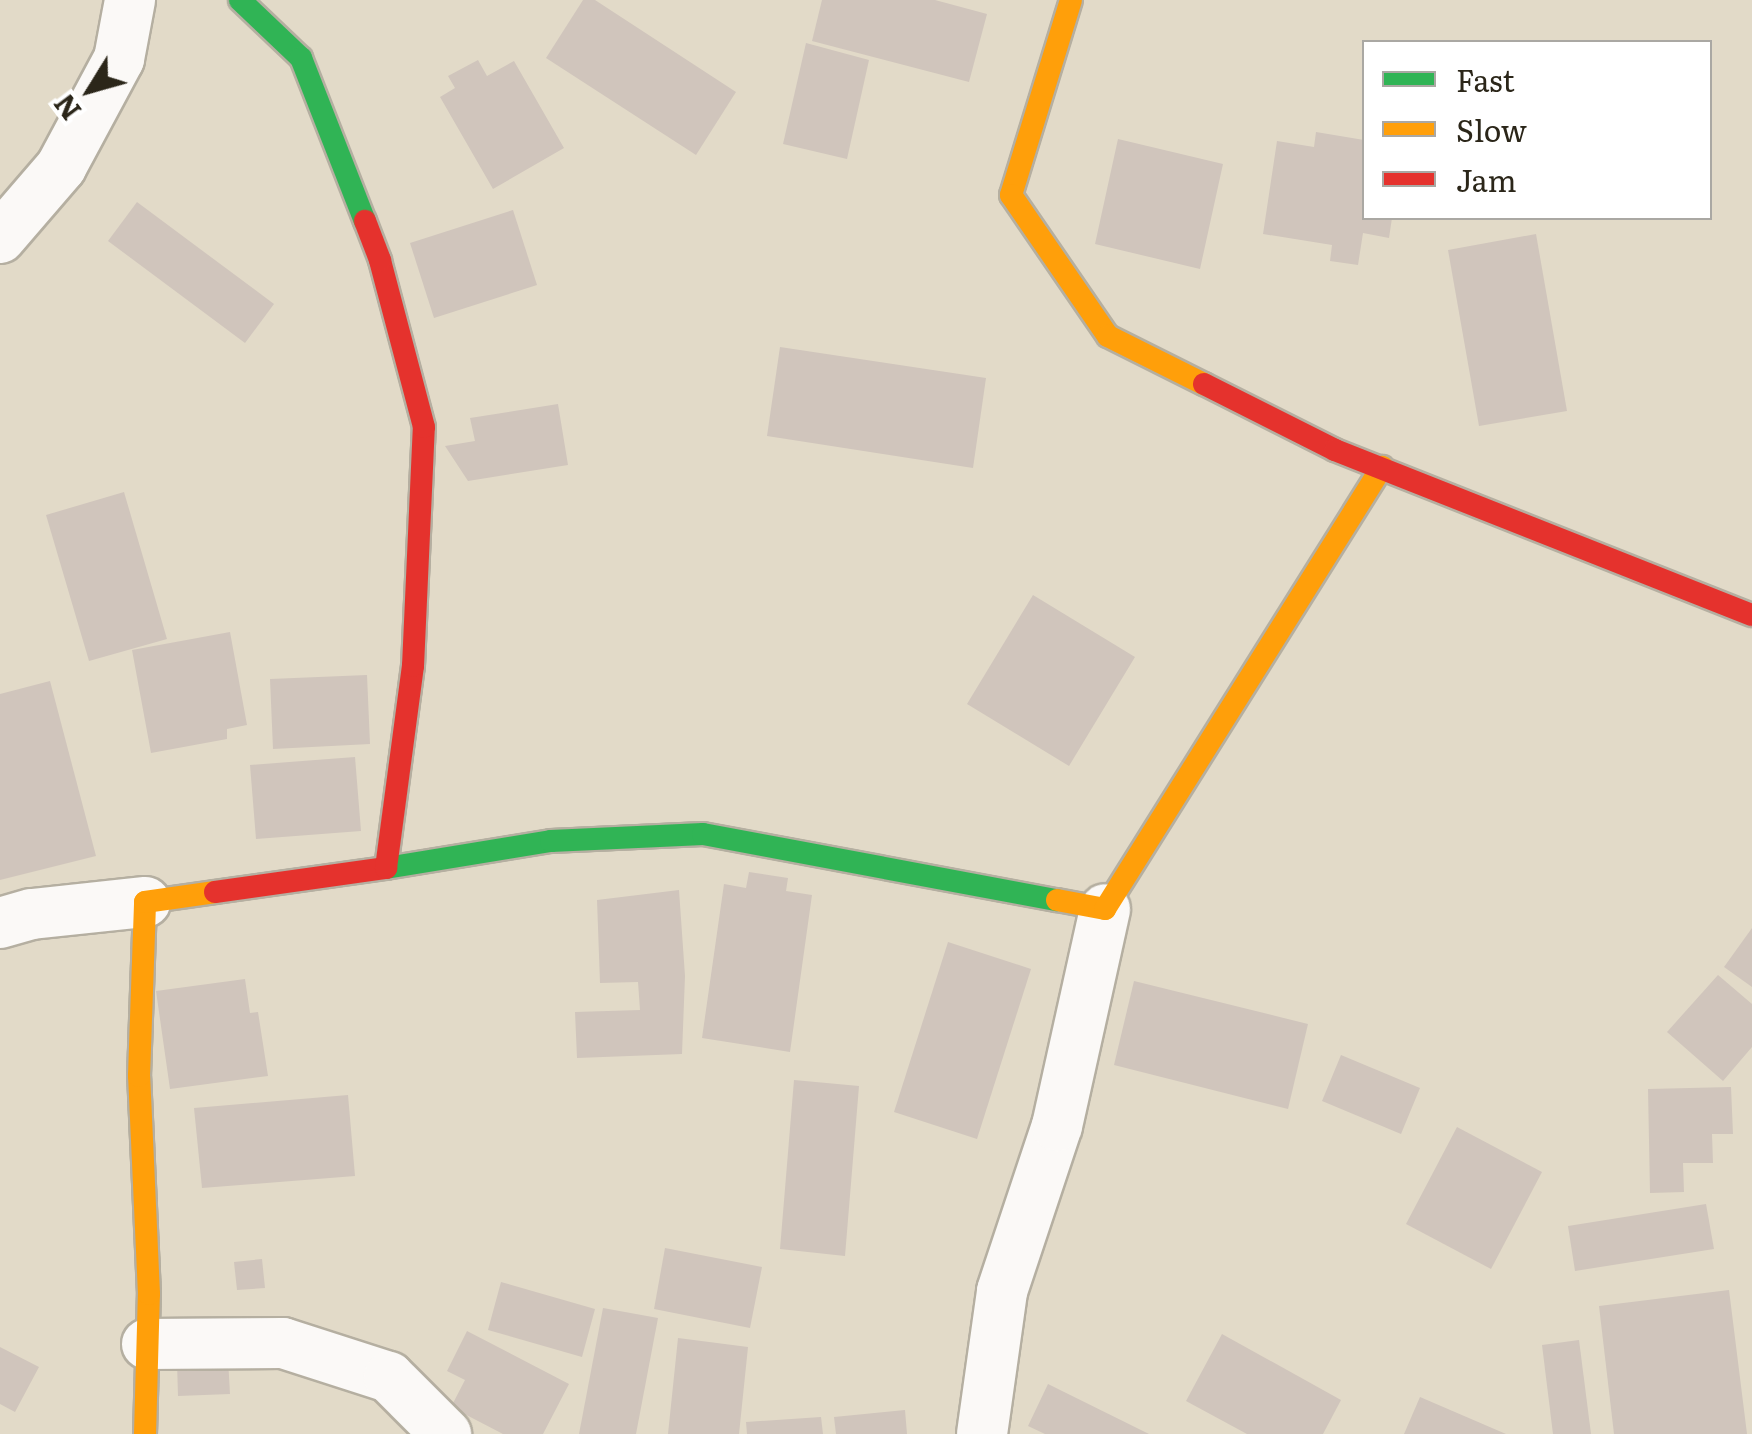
<!DOCTYPE html>
<html>
<head>
<meta charset="utf-8">
<style>
  body { margin:0 }
  #map { position:relative; width:1752px; height:1434px; overflow:hidden; background:#e2dac8; font-family:Literata,serif }
  div>[style] { position:absolute }
  .building>* { inset:0; background:#d0c5bc }
  .roads { filter:drop-shadow(2px 0 #b5afa1) drop-shadow(-2px 0 #b5afa1) drop-shadow(0 2px #b5afa1) drop-shadow(0 -2px #b5afa1) }
  .street>* { height:50px; margin:-25px; padding:0 25px; transform-origin:25px; border-radius:25px; background:#fbf9f7 }
  .fast>* { height:22px; margin:-11px; padding:0 11px; transform-origin:11px; border-radius:11px; background:#30b455 }
  .slow>* { height:22px; margin:-11px; padding:0 11px; transform-origin:11px; border-radius:11px; background:#ff9f0a }
  .jam>* { height:22px; margin:-11px; padding:0 11px; transform-origin:11px; border-radius:11px; background:#e5322d }
  span { translate:-50% -50%; white-space:nowrap; text-align:center; line-height:1.15; -webkit-text-stroke:10px #fff; paint-order:stroke }
  .legend { position:absolute; left:1362px; top:40px; width:350px; height:180px; box-sizing:border-box; background:#fff; border:2px solid #aaa8a3; margin:0; padding:12px 18px; list-style:none; font-size:30px; color:#2b2619 }
  .legend li { display:flex; align-items:center; gap:20px; height:50px }
  .legend b { width:50px; border:2px solid #aaa8a3 }
  .north { position:absolute; left:40px; top:40px; width:100px; height:100px; -webkit-text-stroke:8px #fff; paint-order:stroke; rotate:233deg; font-size:28px; font-weight:700; line-height:40px; text-align:center; color:#2b2619 }
  .north::after { content:''; display:block; margin:auto; width:35px; height:45px; background:#2b2619; clip-path:polygon(50% 0,100% 100%,50% 72%,0 100%) }
</style>
</head>
<body>
<div id="map">
  <div class="building">
    <i style="clip-path:polygon(583px 0,595px 0,736px 92px,696px 155px,546px 58px)"></i>
    <i style="clip-path:polygon(822px 0,935px 0,987px 14px,969px 82px,812px 41px)"></i>
    <i style="clip-path:polygon(806px 43px,869px 60px,847px 159px,783px 144px)"></i>
    <i style="clip-path:polygon(478px 60px,487px 76px,514px 61px,564px 148px,493px 189px,440px 97px,455px 88px,448px 76px)"></i>
    <i style="clip-path:polygon(1316px 132px,1364px 140px,1364px 218px,1392px 218px,1389px 238px,1363px 233px,1358px 265px,1330px 261px,1332px 245px,1263px 234px,1277px 141px,1314px 147px)"></i>
    <i style="clip-path:polygon(1118px 139px,1223px 164px,1200px 269px,1095px 244px)"></i>
    <i style="clip-path:polygon(137px 202px,274px 304px,245px 343px,108px 241px)"></i>
    <i style="clip-path:polygon(513px 210px,537px 285px,434px 318px,410px 243px)"></i>
    <i style="clip-path:polygon(1536px 234px,1567px 411px,1479px 426px,1448px 250px)"></i>
    <i style="clip-path:polygon(780px 347px,986px 378px,973px 468px,767px 436px)"></i>
    <i style="clip-path:polygon(558px 404px,568px 465px,468px 481px,445px 446px,475px 441px,470px 418px)"></i>
    <i style="clip-path:polygon(124px 492px,167px 639px,89px 661px,46px 515px)"></i>
    <i style="clip-path:polygon(1033px 595px,1135px 657px,1069px 766px,967px 704px)"></i>
    <i style="clip-path:polygon(230px 632px,247px 725px,227px 729px,227px 739px,151px 753px,132px 650px)"></i>
    <i style="clip-path:polygon(367px 675px,370px 744px,273px 749px,270px 679px)"></i>
    <i style="clip-path:polygon(50px 681px,96px 856px,0 880px,0 694px)"></i>
    <i style="clip-path:polygon(355px 757px,361px 831px,256px 839px,250px 765px)"></i>
    <i style="clip-path:polygon(749px 872px,788px 878px,786px 891px,812px 895px,790px 1052px,702px 1038px,724px 884px,746px 888px)"></i>
    <i style="clip-path:polygon(679px 890px,685px 976px,682px 1054px,577px 1058px,575px 1012px,640px 1010px,638px 982px,600px 983px,597px 900px)"></i>
    <i style="clip-path:polygon(1752px 928px,1752px 987px,1724px 967px)"></i>
    <i style="clip-path:polygon(948px 942px,1031px 969px,977px 1139px,894px 1112px)"></i>
    <i style="clip-path:polygon(1718px 975px,1752px 1004px,1752px 1047px,1723px 1081px,1667px 1032px)"></i>
    <i style="clip-path:polygon(245px 979px,250px 1013px,258px 1012px,268px 1076px,170px 1089px,156px 991px)"></i>
    <i style="clip-path:polygon(1134px 981px,1308px 1024px,1288px 1109px,1114px 1065px)"></i>
    <i style="clip-path:polygon(1341px 1055px,1420px 1088px,1401px 1134px,1322px 1101px)"></i>
    <i style="clip-path:polygon(794px 1080px,859px 1086px,845px 1256px,780px 1249px)"></i>
    <i style="clip-path:polygon(1731px 1087px,1733px 1134px,1712px 1134px,1713px 1163px,1683px 1163px,1684px 1192px,1650px 1193px,1648px 1089px)"></i>
    <i style="clip-path:polygon(348px 1095px,355px 1176px,202px 1188px,194px 1108px)"></i>
    <i style="clip-path:polygon(1457px 1127px,1542px 1172px,1491px 1269px,1406px 1224px)"></i>
    <i style="clip-path:polygon(1706px 1204px,1714px 1249px,1575px 1271px,1568px 1226px)"></i>
    <i style="clip-path:polygon(665px 1248px,762px 1267px,750px 1328px,654px 1309px)"></i>
    <i style="clip-path:polygon(262px 1259px,265px 1288px,237px 1290px,234px 1262px)"></i>
    <i style="clip-path:polygon(501px 1282px,595px 1309px,582px 1357px,488px 1330px)"></i>
    <i style="clip-path:polygon(1729px 1290px,1747px 1434px,1614px 1434px,1599px 1306px)"></i>
    <i style="clip-path:polygon(603px 1308px,658px 1318px,636px 1434px,579px 1434px)"></i>
    <i style="clip-path:polygon(467px 1331px,569px 1384px,543px 1434px,503px 1434px,451px 1407px,465px 1380px,447px 1371px)"></i>
    <i style="clip-path:polygon(1222px 1334px,1341px 1400px,1323px 1434px,1247px 1434px,1186px 1401px)"></i>
    <i style="clip-path:polygon(678px 1338px,748px 1347px,739px 1434px,668px 1434px)"></i>
    <i style="clip-path:polygon(1579px 1340px,1591px 1434px,1553px 1434px,1542px 1345px)"></i>
    <i style="clip-path:polygon(0 1347px,39px 1367px,15px 1412px,0 1404px)"></i>
    <i style="clip-path:polygon(228px 1359px,230px 1394px,178px 1396px,177px 1362px)"></i>
    <i style="clip-path:polygon(1048px 1384px,1149px 1434px,1045px 1434px,1028px 1426px)"></i>
    <i style="clip-path:polygon(1420px 1397px,1506px 1434px,1404px 1434px)"></i>
    <i style="clip-path:polygon(905px 1410px,907px 1434px,836px 1434px,834px 1417px)"></i>
    <i style="clip-path:polygon(821px 1417px,823px 1434px,747px 1434px,746px 1422px)"></i>
  </div>
  <div class="roads">
    <div class="street">
      <i style="left:0;top:238px;width:94px;rotate:-49.3deg"></i>
      <i style="left:61px;top:167px;width:123px;rotate:-61.8deg"></i>
      <i style="left:119px;top:59px;width:60px;rotate:-79.4deg"></i>
      <i style="left:0;top:923px;width:33px;rotate:-16deg"></i>
      <i style="left:32px;top:914px;width:114px;rotate:-6.1deg"></i>
      <i style="left:147px;top:1344px;width:136px;rotate:-0.4deg"></i>
      <i style="left:283px;top:1343px;width:111px;rotate:17.8deg"></i>
      <i style="left:389px;top:1377px;width:81px;rotate:45deg"></i>
      <i style="left:982px;top:1434px;width:144px;rotate:-82deg"></i>
      <i style="left:1002px;top:1291px;width:174px;rotate:-71.6deg"></i>
      <i style="left:1057px;top:1126px;width:222px;rotate:-77.5deg"></i>
    </div>
    <div class="fast">
      <i style="left:240px;top:0;width:84px;rotate:43.6deg"></i>
      <i style="left:301px;top:58px;width:175px;rotate:68.6deg"></i>
      <i style="left:386px;top:868px;width:167px;rotate:-9.3deg"></i>
      <i style="left:551px;top:841px;width:152px;rotate:-2.6deg"></i>
      <i style="left:703px;top:834px;width:360px;rotate:10.6deg"></i>
    </div>
    <div class="slow">
      <i style="left:1071px;top:0;width:204px;rotate:107.1deg"></i>
      <i style="left:1011px;top:195px;width:171px;rotate:55.5deg"></i>
      <i style="left:1108px;top:336px;width:107px;rotate:26.6deg"></i>
      <i style="left:1057px;top:900px;width:49px;rotate:10.6deg"></i>
      <i style="left:1105px;top:909px;width:522px;rotate:-57.92deg"></i>
      <i style="left:145px;top:1434px;width:140px;rotate:-88.4deg"></i>
      <i style="left:149px;top:1294px;width:218px;rotate:-92.6deg"></i>
      <i style="left:139px;top:1076px;width:174px;rotate:-88deg"></i>
      <i style="left:145px;top:902px;width:71px;rotate:-8.1deg"></i>
    </div>
    <div class="jam">
      <i style="left:1204px;top:384px;width:147px;rotate:26.7deg"></i>
      <i style="left:1335px;top:450px;width:448px;rotate:21.6deg"></i>
      <i style="left:215px;top:892px;width:173px;rotate:-8deg"></i>
      <i style="left:386px;top:868px;width:204px;rotate:-82.4deg"></i>
      <i style="left:413px;top:666px;width:239px;rotate:-87.4deg"></i>
      <i style="left:424px;top:427px;width:173px;rotate:-104.8deg"></i>
      <i style="left:380px;top:260px;width:42px;rotate:-111deg"></i>
    </div>
  </div>
  <ul class="legend">
  <li><b style="height:12px;background:#30b455"></b>Fast</li>
  <li><b style="height:12px;background:#ff9f0a"></b>Slow</li>
  <li><b style="height:12px;background:#e5322d"></b>Jam</li>
  </ul>
  <div class="north">N</div>
</div>
</body>
</html>
